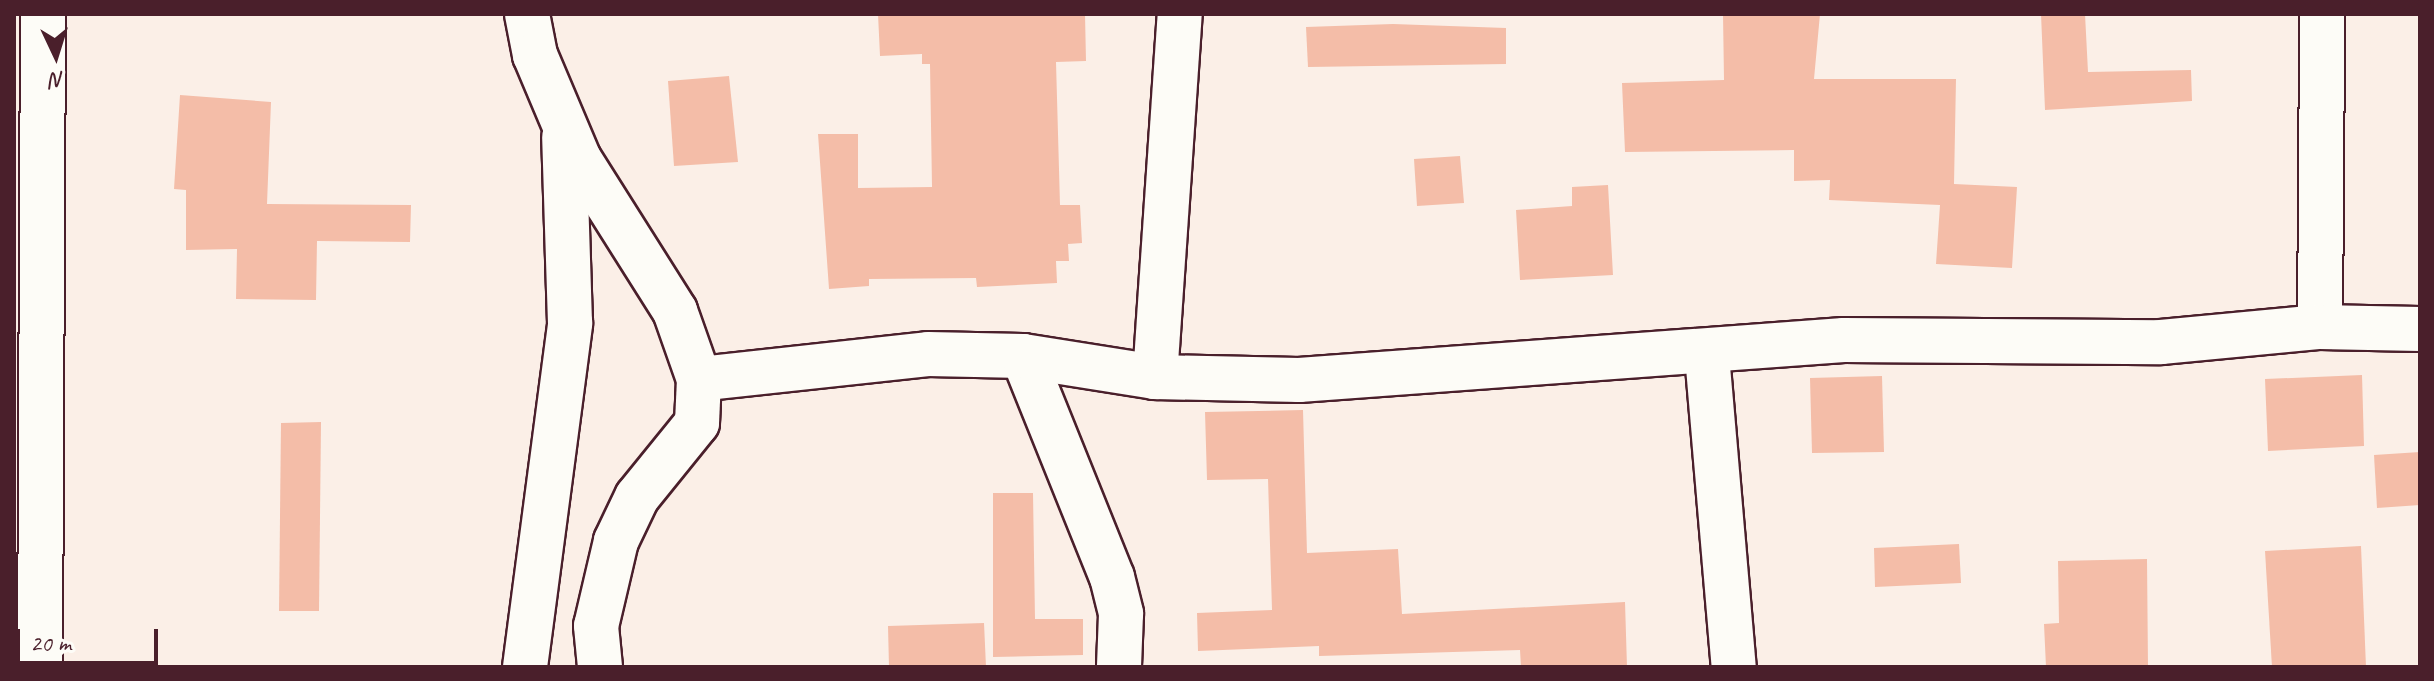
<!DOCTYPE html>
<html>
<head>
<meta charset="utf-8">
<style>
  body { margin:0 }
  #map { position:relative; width:2434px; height:681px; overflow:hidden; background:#fbefe7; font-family:Caveat,sans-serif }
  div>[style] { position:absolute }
  .building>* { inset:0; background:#f4bda8 }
  .roads { filter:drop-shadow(2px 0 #4a1f2b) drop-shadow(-2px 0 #4a1f2b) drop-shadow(0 2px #4a1f2b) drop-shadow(0 -2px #4a1f2b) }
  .street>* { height:44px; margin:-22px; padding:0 22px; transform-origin:22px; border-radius:22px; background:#fdfcf7 }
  span { translate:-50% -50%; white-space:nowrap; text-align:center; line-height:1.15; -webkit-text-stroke:8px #fdfcf7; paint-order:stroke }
  .frame { position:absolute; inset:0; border:16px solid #4a1f2b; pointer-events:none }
  .north { position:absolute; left:16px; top:16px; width:80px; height:80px; -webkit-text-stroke:6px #fdfcf7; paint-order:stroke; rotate:176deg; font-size:22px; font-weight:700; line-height:32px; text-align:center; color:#4a1f2b }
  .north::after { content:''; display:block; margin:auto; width:28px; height:36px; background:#4a1f2b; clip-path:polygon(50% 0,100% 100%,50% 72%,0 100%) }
  .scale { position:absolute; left:16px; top:629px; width:142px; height:36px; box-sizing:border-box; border:4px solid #4a1f2b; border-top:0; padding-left:10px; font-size:24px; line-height:28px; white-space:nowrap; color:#4a1f2b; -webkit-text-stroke:6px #fdfcf7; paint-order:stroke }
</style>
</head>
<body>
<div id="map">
  <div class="building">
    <i style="clip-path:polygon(878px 14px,1085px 14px,1086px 61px,1056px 62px,1060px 205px,1080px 205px,1082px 243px,1068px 244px,1069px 261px,1056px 261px,1057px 283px,977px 287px,976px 278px,869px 279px,869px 286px,829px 289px,818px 134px,858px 134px,858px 188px,932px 187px,930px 64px,922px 64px,922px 54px,880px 56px)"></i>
    <i style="clip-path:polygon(1723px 14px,1820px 14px,1814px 79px,1956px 79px,1954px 184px,2017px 187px,2012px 268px,1936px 264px,1940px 205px,1829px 200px,1830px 180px,1794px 181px,1794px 150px,1625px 152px,1622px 83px,1724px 80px)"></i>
    <i style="clip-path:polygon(2041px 14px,2085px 14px,2088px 72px,2191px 70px,2192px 101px,2045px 110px)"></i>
    <i style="clip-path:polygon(1393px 24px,1506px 28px,1506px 64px,1308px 67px,1306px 27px)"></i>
    <i style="clip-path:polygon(729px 76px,738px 162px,674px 166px,668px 81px)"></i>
    <i style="clip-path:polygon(180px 95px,271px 102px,267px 204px,411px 205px,410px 242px,317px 241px,316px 300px,236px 299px,237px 249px,186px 250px,186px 190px,174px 189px)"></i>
    <i style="clip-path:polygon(1460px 156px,1464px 203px,1417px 206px,1414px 159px)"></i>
    <i style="clip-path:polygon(1608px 185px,1613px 275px,1520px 280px,1516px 210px,1572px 206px,1572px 187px)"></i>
    <i style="clip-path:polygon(2362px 375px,2364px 446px,2268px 451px,2265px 379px)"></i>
    <i style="clip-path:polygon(1882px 376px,1884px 452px,1812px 453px,1810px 378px)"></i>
    <i style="clip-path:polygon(1303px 410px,1307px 553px,1398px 549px,1402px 614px,1625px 602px,1627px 667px,1521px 667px,1520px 650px,1319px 656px,1319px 646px,1198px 651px,1197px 613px,1272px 610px,1268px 479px,1207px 480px,1205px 412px)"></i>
    <i style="clip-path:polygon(321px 422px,319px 611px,279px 611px,281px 423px)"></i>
    <i style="clip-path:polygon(2420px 452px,2420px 505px,2377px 508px,2374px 455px)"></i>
    <i style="clip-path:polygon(993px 493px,1033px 493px,1035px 619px,1083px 619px,1083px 655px,993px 657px)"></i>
    <i style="clip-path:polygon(1959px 544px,1961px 583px,1875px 587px,1874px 548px)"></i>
    <i style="clip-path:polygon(2361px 546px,2366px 667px,2272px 667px,2265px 551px)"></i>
    <i style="clip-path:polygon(2147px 559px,2148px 667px,2046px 667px,2044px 624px,2059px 623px,2058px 561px)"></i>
    <i style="clip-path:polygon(984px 623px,986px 667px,889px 667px,888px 626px)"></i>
  </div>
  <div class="roads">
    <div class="street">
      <i style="left:527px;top:14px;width:42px;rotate:79deg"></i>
      <i style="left:535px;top:55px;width:113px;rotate:67.1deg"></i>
      <i style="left:579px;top:159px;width:180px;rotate:57.7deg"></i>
      <i style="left:675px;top:311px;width:72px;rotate:70.6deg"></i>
      <i style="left:699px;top:379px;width:44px;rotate:92.6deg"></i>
      <i style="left:697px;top:423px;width:95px;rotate:129deg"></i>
      <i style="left:637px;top:497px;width:49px;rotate:115.5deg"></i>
      <i style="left:616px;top:541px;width:87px;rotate:103.2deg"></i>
      <i style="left:596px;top:626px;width:41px;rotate:84.4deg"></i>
      <i style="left:2320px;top:327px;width:313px;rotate:-89.6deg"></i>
      <i style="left:1707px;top:355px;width:313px;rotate:85.1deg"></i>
      <i style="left:1023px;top:356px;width:238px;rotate:68.1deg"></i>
      <i style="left:1112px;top:577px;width:38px;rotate:76deg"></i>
      <i style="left:1121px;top:614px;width:53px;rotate:92.2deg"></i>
      <i style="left:1155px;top:377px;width:364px;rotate:-86.1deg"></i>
      <i style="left:699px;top:379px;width:230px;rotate:-6.2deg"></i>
      <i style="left:928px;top:354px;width:95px;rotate:1.2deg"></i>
      <i style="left:1023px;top:356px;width:134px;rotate:9deg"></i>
      <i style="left:1155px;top:377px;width:144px;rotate:1.2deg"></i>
      <i style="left:1299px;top:380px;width:546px;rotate:-4.2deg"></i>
      <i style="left:1844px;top:340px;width:317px;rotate:0.4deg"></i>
      <i style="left:2161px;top:342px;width:160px;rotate:-5.4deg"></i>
      <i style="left:2320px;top:327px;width:100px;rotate:1.1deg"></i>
      <i style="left:40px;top:667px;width:653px;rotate:-89.74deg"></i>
      <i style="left:525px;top:667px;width:347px;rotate:-82.5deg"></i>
      <i style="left:570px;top:323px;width:186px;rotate:-91.8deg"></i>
    </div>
  </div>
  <div class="frame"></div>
  <div class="north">N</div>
  <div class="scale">20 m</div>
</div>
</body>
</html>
